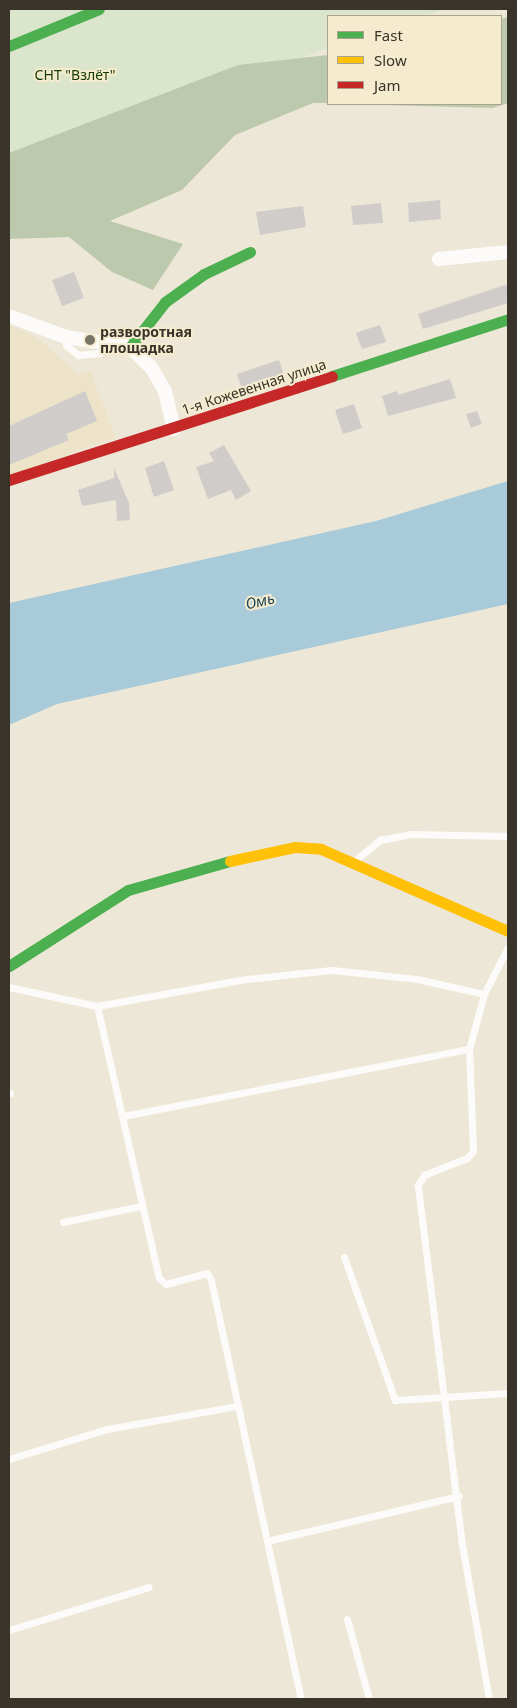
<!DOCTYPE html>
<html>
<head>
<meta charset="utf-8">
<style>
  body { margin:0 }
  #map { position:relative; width:517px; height:1708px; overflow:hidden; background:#ede7d7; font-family:"Noto Sans",sans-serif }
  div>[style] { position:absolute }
  .built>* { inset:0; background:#ede3c9 }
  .green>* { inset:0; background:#dae5cc }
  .forest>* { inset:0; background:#bcc9ac }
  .water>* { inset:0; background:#a9cad8 }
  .building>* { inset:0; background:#cfccca }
  .lane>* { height:7px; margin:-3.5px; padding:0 3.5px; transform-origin:3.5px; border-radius:3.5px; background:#fcfbf9 }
  .street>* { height:14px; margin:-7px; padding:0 7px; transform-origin:7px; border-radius:7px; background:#fcfbf9 }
  .fast>* { height:11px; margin:-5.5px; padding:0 5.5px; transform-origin:5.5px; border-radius:5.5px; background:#4caf50 }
  .slow>* { height:11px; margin:-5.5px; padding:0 5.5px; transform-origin:5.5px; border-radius:5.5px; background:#ffc107 }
  .jam>* { height:11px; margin:-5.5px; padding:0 5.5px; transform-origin:5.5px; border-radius:5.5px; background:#c62828 }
  .dots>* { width:14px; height:14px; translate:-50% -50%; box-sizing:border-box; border:2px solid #f5ebcf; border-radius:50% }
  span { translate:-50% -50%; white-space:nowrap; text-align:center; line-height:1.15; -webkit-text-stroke:4px #f5ebcf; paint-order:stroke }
  .park-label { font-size:14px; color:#153c01 }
  .poi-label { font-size:14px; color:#383429; font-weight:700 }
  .left { translate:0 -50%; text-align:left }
  .street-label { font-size:14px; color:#383429 }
  .water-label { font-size:15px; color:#184256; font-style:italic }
  .frame { position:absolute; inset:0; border:10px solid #383429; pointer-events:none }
  .legend { position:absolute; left:327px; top:15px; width:175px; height:90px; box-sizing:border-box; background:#f5ebcf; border:1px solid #a9a28d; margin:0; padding:6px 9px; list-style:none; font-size:15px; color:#383429 }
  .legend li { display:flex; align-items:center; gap:10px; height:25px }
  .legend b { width:25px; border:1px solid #a9a28d }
</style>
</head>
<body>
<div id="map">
  <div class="built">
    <i style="clip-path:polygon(9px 325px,36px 337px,77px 374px,91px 372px,115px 437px,9px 476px)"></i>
  </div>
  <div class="green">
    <i style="clip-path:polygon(9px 9px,448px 9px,423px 16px,328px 16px,328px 48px,9px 170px)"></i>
  </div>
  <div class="forest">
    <i style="clip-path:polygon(508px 17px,508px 103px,493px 108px,345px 104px,501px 104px,501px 19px)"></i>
    <i style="clip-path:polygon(328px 55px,328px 103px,313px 103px,235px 135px,182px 190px,110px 221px,183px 244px,153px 290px,112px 272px,69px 237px,9px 239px,9px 153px,238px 65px)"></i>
  </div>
  <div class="water">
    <i style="clip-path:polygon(508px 481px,508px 604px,57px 704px,9px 725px,9px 603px,376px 521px)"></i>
  </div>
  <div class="building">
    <i style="clip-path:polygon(440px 200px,441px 219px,409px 222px,408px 203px)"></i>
    <i style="clip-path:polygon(381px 203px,383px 223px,353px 225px,351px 206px)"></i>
    <i style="clip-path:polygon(303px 206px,306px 227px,260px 235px,256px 212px)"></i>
    <i style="clip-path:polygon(74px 272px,84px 298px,62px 306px,52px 280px)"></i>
    <i style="clip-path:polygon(508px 284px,508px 303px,423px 329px,418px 314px)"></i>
    <i style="clip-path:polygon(380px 325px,386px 342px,362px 349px,356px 333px)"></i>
    <i style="clip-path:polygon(279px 360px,284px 375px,242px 389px,237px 374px)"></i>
    <i style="clip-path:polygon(450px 379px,456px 398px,388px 416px,382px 396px,397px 391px,398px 395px)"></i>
    <i style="clip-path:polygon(85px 391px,97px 421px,66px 434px,69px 440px,9px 465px,9px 426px)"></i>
    <i style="clip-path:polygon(354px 404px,362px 428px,343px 434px,335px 410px)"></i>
    <i style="clip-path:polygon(477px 411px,482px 424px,471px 428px,466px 414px)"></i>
    <i style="clip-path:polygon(224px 445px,251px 491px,236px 500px,231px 490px,208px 499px,196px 467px,214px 461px,209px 453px)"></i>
    <i style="clip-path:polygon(164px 461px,174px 490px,154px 497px,145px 468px)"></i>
    <i style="clip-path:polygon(114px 468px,129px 503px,130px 520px,117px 521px,116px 500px,82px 506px,78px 490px,114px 478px)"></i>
  </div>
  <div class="lane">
    <i style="left:66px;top:337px;width:8px;rotate:90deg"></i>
    <i style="left:66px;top:345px;width:16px;rotate:40deg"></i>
    <i style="left:78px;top:355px;width:22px;rotate:-5deg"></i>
    <i style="left:100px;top:353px;width:12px;rotate:-59deg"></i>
    <i style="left:357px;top:859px;width:30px;rotate:-40deg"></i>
    <i style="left:380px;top:840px;width:31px;rotate:-11deg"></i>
    <i style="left:410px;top:834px;width:98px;rotate:1.2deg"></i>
    <i style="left:9px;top:987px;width:90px;rotate:12.2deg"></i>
    <i style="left:97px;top:1006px;width:151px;rotate:-10.3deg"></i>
    <i style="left:246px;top:979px;width:86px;rotate:-6deg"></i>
    <i style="left:332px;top:970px;width:85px;rotate:6deg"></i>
    <i style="left:417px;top:979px;width:69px;rotate:12.6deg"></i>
    <i style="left:97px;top:1006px;width:279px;rotate:77.2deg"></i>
    <i style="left:159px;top:1278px;width:9px;rotate:41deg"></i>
    <i style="left:166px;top:1284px;width:42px;rotate:-15deg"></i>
    <i style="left:207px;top:1273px;width:8px;rotate:60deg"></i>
    <i style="left:211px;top:1280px;width:429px;rotate:77.9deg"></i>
    <i style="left:9px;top:1093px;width:1px"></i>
    <i style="left:123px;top:1116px;width:352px;rotate:-11deg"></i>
    <i style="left:63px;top:1222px;width:80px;rotate:-11.6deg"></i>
    <i style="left:344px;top:1257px;width:152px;rotate:70.4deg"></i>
    <i style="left:395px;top:1400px;width:113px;rotate:-3.5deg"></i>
    <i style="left:9px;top:1459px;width:102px;rotate:-17deg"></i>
    <i style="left:107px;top:1429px;width:133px;rotate:-10deg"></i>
    <i style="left:267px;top:1541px;width:197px;rotate:-13.2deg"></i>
    <i style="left:347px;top:1619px;width:83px;rotate:74.6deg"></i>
    <i style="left:9px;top:1630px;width:146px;rotate:-17.1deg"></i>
    <i style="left:489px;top:1699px;width:156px;rotate:-99.9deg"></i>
    <i style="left:462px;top:1545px;width:363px;rotate:-97deg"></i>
    <i style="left:418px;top:1185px;width:12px;rotate:-59deg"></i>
    <i style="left:424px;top:1175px;width:46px;rotate:-21.6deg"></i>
    <i style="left:467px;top:1158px;width:9px;rotate:-49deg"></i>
    <i style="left:473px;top:1151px;width:102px;rotate:-92.2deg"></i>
    <i style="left:469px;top:1049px;width:57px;rotate:-74.7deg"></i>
    <i style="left:484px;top:994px;width:53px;rotate:-62.9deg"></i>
  </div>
  <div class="street">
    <i style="left:439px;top:259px;width:69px;rotate:-5.8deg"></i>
    <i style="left:9px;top:316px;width:61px;rotate:20.2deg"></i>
    <i style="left:66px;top:337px;width:65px;rotate:8.9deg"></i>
    <i style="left:130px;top:347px;width:29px;rotate:44deg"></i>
    <i style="left:151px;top:367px;width:28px;rotate:60deg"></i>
    <i style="left:165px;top:391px;width:39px;rotate:77deg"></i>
  </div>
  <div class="fast">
    <i style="left:9px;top:46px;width:97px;rotate:-22.3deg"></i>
    <i style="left:130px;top:347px;width:57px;rotate:-52.1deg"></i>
    <i style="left:165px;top:302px;width:48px;rotate:-35.7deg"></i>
    <i style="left:204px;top:274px;width:51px;rotate:-25.6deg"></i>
    <i style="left:332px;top:376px;width:185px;rotate:-17.9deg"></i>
    <i style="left:9px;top:966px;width:141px;rotate:-32.6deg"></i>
    <i style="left:128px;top:890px;width:106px;rotate:-15.9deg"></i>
  </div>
  <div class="slow">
    <i style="left:230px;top:861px;width:66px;rotate:-12.2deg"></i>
    <i style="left:295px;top:847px;width:26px;rotate:4deg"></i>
    <i style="left:321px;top:849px;width:204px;rotate:23.7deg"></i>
  </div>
  <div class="jam">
    <i style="left:9px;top:480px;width:339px;rotate:-17.8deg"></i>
  </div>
  <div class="dots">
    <i style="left:90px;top:340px;background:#777366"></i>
  </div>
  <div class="park-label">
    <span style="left:75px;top:75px">СНТ "Взлёт"</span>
  </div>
  <div class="poi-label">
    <span class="left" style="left:100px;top:340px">разворотная<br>площадка</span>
  </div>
  <div class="street-label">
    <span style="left:254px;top:387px;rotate:-18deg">1-я Кожевенная улица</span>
  </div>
  <div class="water-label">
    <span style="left:260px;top:601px;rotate:-13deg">Омь</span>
  </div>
  <div class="frame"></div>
  <ul class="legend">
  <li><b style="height:6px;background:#4caf50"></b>Fast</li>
  <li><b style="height:6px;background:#ffc107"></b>Slow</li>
  <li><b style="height:6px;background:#c62828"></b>Jam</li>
  </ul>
</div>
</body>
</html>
